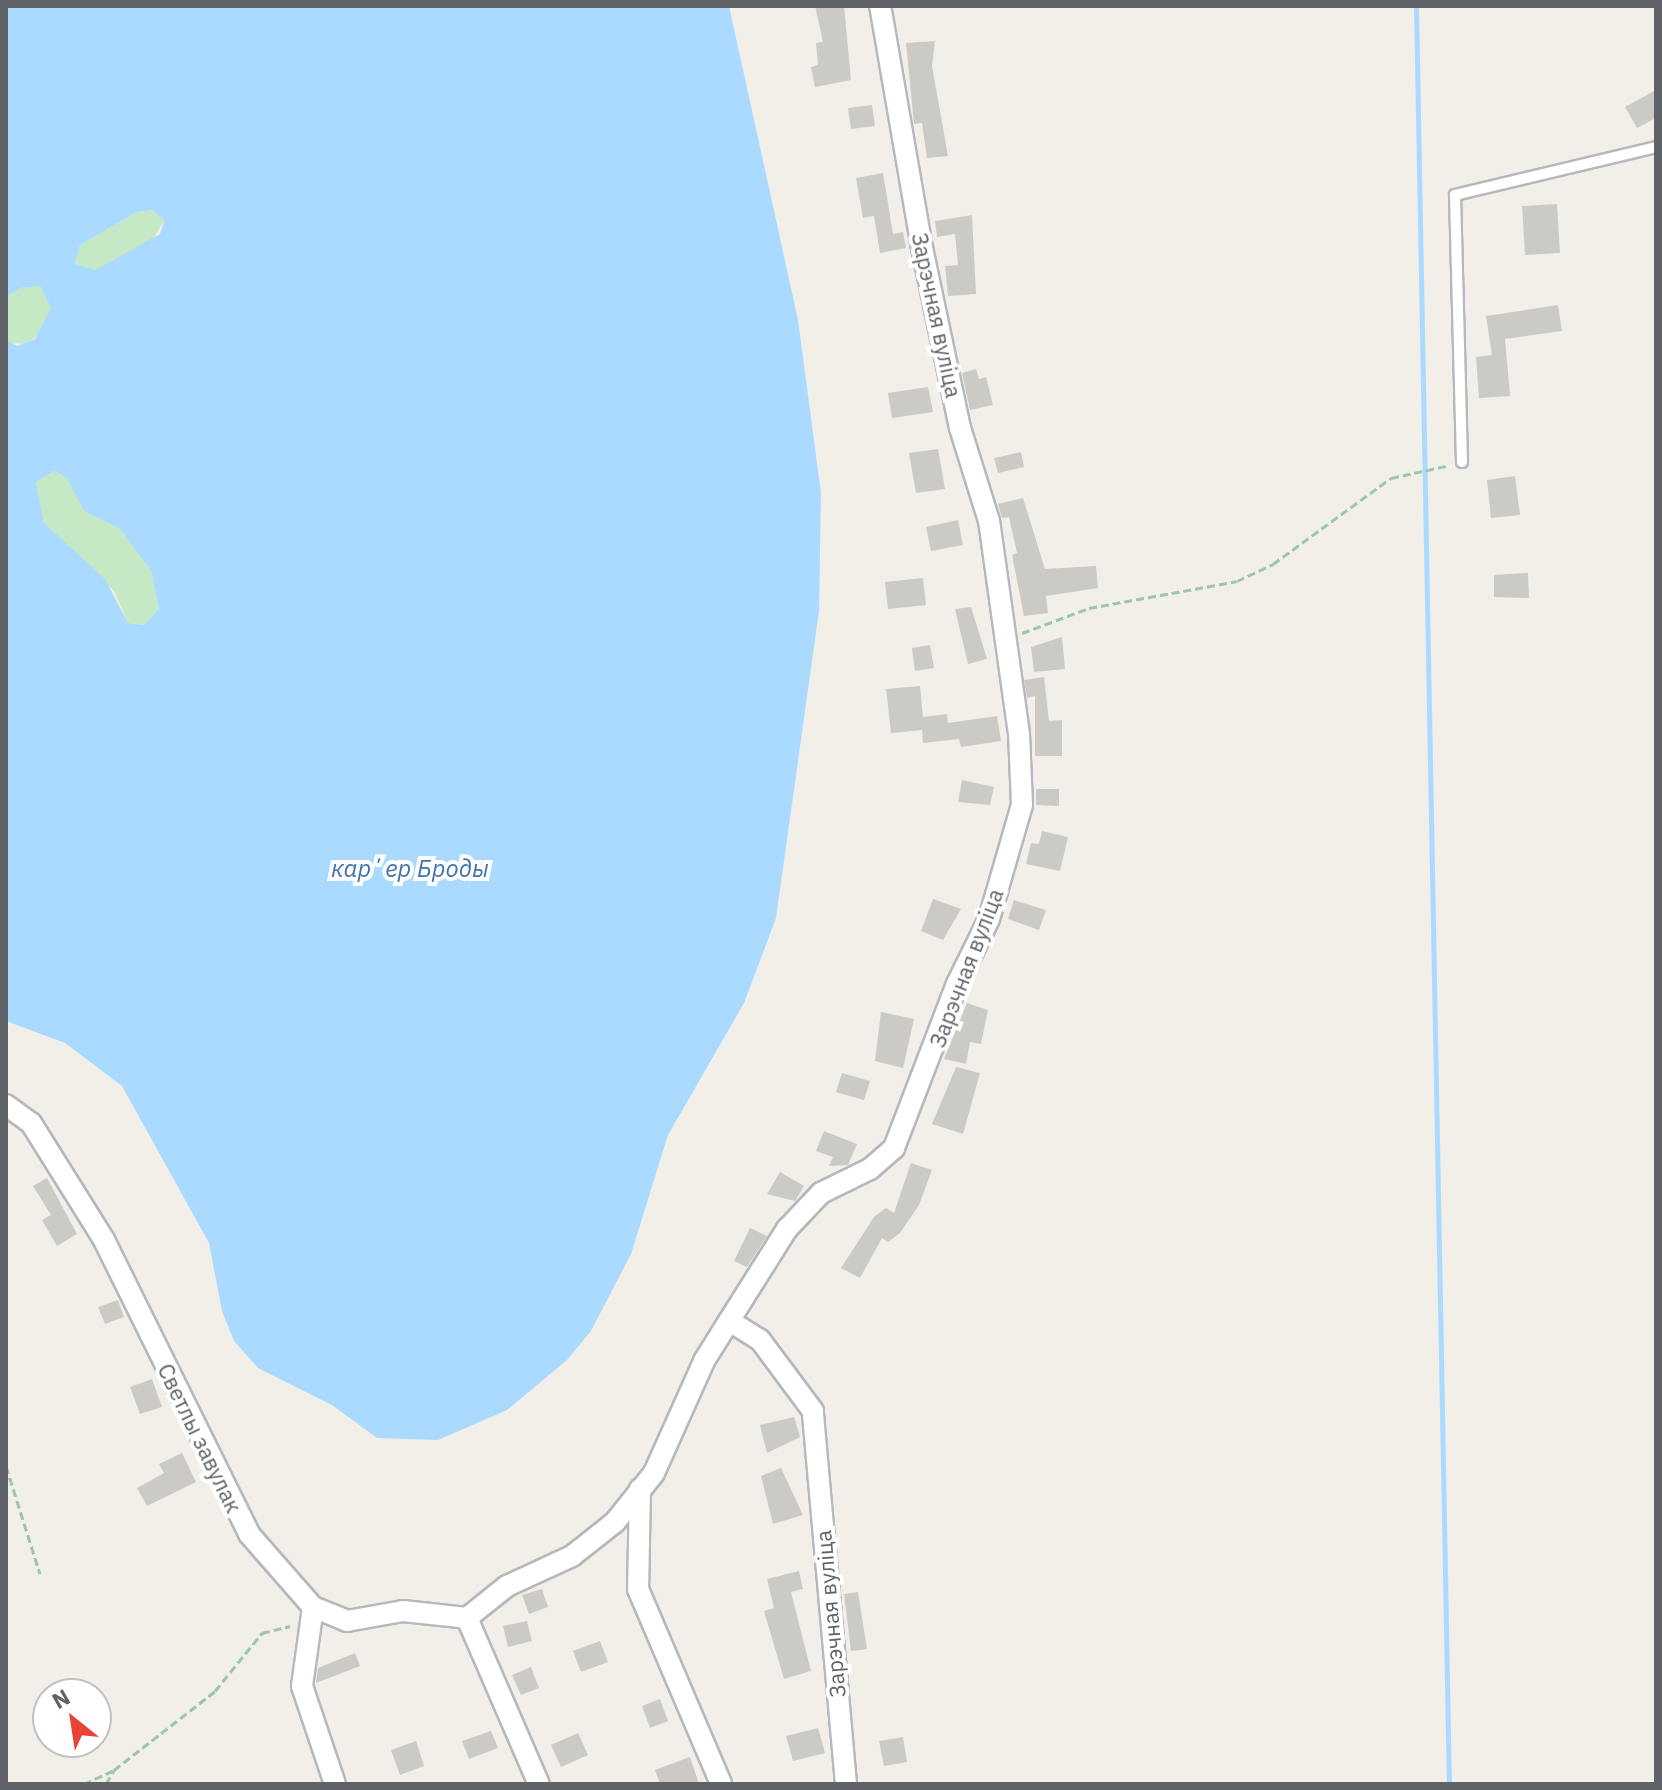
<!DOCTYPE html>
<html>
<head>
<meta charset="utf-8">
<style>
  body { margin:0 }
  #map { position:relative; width:1662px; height:1790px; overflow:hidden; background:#f1efe8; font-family:"IBM Plex Sans",sans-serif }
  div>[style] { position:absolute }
  .green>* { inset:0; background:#c5e8c5 }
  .water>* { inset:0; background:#aadaff }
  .stream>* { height:5px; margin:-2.5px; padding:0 2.5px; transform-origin:2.5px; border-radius:2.5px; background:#aadaff }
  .building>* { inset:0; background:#cccac5 }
  .path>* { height:3px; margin-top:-1.5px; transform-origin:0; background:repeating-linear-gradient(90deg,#9cc7a9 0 8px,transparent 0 12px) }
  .roads { filter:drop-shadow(2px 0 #b5b8bc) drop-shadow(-2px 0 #b5b8bc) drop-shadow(0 2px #b5b8bc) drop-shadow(0 -2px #b5b8bc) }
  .service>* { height:10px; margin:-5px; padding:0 5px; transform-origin:5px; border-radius:5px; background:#fff }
  .minor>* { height:20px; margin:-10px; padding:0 10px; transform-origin:10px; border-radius:10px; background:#fff }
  span { translate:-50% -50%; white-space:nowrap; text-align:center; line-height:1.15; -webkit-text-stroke:8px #fff; paint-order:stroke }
  .street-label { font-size:22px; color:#5f6368 }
  .water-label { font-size:24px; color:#4174aa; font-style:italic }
  .frame { position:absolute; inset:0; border:8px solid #5f6368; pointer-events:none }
  .north { position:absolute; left:32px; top:1678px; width:80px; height:80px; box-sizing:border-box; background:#fff; border:2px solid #bfc1c3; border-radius:50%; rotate:330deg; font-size:22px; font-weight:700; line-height:32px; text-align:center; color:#5f6368 }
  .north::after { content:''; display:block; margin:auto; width:28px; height:36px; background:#ea4335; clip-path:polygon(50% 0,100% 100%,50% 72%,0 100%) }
</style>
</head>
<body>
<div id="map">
  <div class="green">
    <i style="clip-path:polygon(153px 210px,164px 221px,153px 239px,95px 270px,75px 264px,80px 245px,137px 212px)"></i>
    <i style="clip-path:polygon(40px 286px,51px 308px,43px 331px,26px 344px,8px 343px,6px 297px,20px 288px)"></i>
    <i style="clip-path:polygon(54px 471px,67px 478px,94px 516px,120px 529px,151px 571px,159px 609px,144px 625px,128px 623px,114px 591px,44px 523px,36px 482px)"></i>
  </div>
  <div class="water">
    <i style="clip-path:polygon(evenodd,6px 6px,729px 6px,798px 320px,821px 493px,819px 611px,776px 918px,744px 1003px,668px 1135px,631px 1254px,591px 1331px,567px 1360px,507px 1410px,438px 1440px,377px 1438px,332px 1405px,258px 1368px,234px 1341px,222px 1311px,209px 1243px,122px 1086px,65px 1043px,6px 1021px,6px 340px,17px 346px,35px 339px,51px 308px,40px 286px,20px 288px,6px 297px,6px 6px,153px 210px,164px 221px,160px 234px,95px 270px,75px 264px,80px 245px,137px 212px,153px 210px,6px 6px,54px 471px,67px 478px,84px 511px,120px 529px,151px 571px,159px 609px,144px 625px,128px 623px,105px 579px,44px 523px,36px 482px,54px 471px)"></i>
  </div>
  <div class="stream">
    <i style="left:1416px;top:6px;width:1778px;rotate:88.94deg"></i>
  </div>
  <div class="building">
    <i style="clip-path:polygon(815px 6px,844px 6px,851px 80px,815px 87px,811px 67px,818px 65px,816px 43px,823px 42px)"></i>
    <i style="clip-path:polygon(935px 41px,932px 66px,948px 156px,927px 158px,922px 123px,914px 124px,906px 43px)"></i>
    <i style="clip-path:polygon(1656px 90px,1656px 118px,1637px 128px,1625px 107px)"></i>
    <i style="clip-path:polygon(872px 105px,875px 126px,851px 129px,848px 108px)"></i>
    <i style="clip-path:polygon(883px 173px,893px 234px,903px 232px,906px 248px,880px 253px,874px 216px,863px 218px,856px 178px)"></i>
    <i style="clip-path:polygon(1557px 204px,1560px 253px,1525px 255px,1522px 206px)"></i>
    <i style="clip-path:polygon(972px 215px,976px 294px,948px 296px,945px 266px,958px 265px,955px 234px,937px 237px,935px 221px)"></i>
    <i style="clip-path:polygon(1558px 305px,1562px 331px,1505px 339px,1510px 396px,1479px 398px,1476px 357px,1492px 355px,1486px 316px)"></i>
    <i style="clip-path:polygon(976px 369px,979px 379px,986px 377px,993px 405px,970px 410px,962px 373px)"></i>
    <i style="clip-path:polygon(928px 387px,933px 412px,892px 418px,888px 393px)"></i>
    <i style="clip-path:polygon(938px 449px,945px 489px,916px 493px,909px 453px)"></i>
    <i style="clip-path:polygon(1021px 452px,1024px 467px,998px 473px,994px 458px)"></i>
    <i style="clip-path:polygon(1515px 476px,1520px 515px,1491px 518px,1487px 480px)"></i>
    <i style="clip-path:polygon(1023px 498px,1045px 569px,1096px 566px,1098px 588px,1046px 596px,1048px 613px,1024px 616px,1012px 555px,1017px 553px,1009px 517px,1002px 518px,998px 504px)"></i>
    <i style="clip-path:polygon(958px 520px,963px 545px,931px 551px,926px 527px)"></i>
    <i style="clip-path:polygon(1528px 573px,1529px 598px,1494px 597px,1494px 575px)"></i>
    <i style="clip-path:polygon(923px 578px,926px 605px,888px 609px,885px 582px)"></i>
    <i style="clip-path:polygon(971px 607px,987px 659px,968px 664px,955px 609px)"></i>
    <i style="clip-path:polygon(1062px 637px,1065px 669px,1034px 672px,1031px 647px)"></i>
    <i style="clip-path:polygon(930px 645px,934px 668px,915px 671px,912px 648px)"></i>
    <i style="clip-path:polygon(1044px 677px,1049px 721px,1062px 720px,1062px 756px,1035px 756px,1035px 696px,1027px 698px,1024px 680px)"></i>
    <i style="clip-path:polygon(920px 686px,923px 717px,947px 714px,948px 723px,997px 716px,1001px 741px,961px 747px,959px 739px,923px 743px,922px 730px,891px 733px,886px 689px)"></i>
    <i style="clip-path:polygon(962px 780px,994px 787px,990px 805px,958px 802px)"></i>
    <i style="clip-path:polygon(1036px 789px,1059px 789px,1059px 806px,1036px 805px)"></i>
    <i style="clip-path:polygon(1042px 831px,1068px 837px,1060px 871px,1026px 864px,1031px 843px,1039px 844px)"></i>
    <i style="clip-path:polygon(933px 899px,961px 909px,943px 940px,921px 931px)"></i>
    <i style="clip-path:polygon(1014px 900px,1046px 910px,1039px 930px,1008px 919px)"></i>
    <i style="clip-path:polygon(967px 1003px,988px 1010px,981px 1044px,970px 1042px,966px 1064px,944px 1059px)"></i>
    <i style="clip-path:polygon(881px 1012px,914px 1019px,903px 1068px,875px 1061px)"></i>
    <i style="clip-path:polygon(956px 1067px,980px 1073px,963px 1134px,932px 1124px)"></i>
    <i style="clip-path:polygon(842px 1073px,870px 1081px,864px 1100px,836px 1092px)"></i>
    <i style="clip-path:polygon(824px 1131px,857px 1144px,848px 1165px,829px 1166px,833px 1157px,816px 1151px)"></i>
    <i style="clip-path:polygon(911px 1163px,932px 1170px,919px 1205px,900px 1233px,888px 1242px,882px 1238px,860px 1278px,841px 1268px,874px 1217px,886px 1208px,894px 1213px)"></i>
    <i style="clip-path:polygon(780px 1172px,804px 1186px,795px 1201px,767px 1194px)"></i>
    <i style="clip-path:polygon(47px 1178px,77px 1234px,57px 1246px,42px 1220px,51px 1215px,33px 1186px)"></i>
    <i style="clip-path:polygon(750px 1228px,767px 1236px,747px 1267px,734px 1261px)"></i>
    <i style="clip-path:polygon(118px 1300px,124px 1317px,105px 1324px,98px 1307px)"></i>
    <i style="clip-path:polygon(152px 1379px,162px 1407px,140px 1414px,130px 1387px)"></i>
    <i style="clip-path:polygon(794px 1417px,800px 1437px,767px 1453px,760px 1425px)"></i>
    <i style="clip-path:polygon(182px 1453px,196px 1482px,147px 1506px,137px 1488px,164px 1473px,159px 1464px)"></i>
    <i style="clip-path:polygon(781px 1468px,803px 1515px,773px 1524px,761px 1476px)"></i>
    <i style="clip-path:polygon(799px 1571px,803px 1589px,791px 1592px,811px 1671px,784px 1679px,764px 1611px,774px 1608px,767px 1579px)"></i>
    <i style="clip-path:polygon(542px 1589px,548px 1607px,529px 1614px,522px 1595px)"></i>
    <i style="clip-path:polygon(858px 1592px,867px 1649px,851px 1651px,844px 1594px)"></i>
    <i style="clip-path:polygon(527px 1621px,532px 1641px,508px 1647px,503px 1626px)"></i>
    <i style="clip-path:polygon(600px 1641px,608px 1662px,581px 1672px,573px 1651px)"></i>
    <i style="clip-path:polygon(355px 1653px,360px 1666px,316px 1683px,318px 1668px)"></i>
    <i style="clip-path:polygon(531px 1667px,539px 1688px,521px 1695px,512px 1675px)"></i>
    <i style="clip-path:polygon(660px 1699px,668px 1721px,650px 1728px,642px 1706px)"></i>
    <i style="clip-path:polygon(818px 1728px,825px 1753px,793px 1761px,786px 1736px)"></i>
    <i style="clip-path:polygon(491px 1731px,498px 1748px,469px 1759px,462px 1741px)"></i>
    <i style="clip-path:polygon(578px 1733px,588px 1755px,561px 1767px,551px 1745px)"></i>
    <i style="clip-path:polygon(903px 1737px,907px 1762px,884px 1766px,879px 1741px)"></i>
    <i style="clip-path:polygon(416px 1741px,424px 1766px,400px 1775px,391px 1750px)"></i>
    <i style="clip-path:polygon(690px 1757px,699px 1784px,660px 1784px,655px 1770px)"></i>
  </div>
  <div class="path">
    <i style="left:1022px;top:633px;width:72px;rotate:-20.5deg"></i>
    <i style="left:1089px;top:608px;width:150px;rotate:-10.3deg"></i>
    <i style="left:1237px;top:581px;width:40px;rotate:-25deg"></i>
    <i style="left:1273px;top:564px;width:146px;rotate:-36.1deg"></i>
    <i style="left:1391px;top:478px;width:60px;rotate:-12.4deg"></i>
    <i style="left:6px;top:1466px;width:113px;rotate:72.5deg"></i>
    <i style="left:84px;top:1784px;width:33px;rotate:-25deg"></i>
    <i style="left:106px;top:1784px;width:16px;rotate:-60deg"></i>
    <i style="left:114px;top:1770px;width:128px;rotate:-38deg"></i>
    <i style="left:215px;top:1691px;width:75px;rotate:-51deg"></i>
    <i style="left:262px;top:1633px;width:29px;rotate:-14deg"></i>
  </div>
  <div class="roads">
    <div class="service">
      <i style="left:1462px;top:462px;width:267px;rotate:-91.5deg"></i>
      <i style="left:1455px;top:195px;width:207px;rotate:-13.4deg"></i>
    </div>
    <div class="minor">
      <i style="left:6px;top:1105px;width:31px;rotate:36deg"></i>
      <i style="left:31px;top:1123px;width:138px;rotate:58deg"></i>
      <i style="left:104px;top:1240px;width:328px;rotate:63.7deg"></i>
      <i style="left:249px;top:1534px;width:97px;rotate:48.8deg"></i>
      <i style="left:313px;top:1607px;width:80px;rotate:97.9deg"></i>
      <i style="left:302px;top:1686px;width:103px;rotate:71.4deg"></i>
      <i style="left:640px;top:1489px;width:100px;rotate:91.1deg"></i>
      <i style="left:638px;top:1589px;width:212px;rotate:66.9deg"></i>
      <i style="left:313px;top:1607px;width:37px;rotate:22deg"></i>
      <i style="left:347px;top:1621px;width:57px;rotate:-10.1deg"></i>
      <i style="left:403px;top:1611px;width:64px;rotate:6.2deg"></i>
      <i style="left:467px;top:1618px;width:181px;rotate:66.6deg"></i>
      <i style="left:467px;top:1618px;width:51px;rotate:-38.7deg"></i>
      <i style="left:507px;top:1586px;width:72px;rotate:-24.8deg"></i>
      <i style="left:572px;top:1556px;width:55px;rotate:-38.3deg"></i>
      <i style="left:615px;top:1522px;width:63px;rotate:-51.5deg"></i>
      <i style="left:654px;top:1473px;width:123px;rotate:-65.9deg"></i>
      <i style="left:704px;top:1361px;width:47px;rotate:-58deg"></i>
      <i style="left:846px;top:1784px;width:374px;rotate:-95.1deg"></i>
      <i style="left:813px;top:1411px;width:89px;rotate:-126.7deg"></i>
      <i style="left:760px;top:1340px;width:36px;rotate:-148deg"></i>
      <i style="left:729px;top:1321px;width:109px;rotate:-57.8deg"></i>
      <i style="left:787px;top:1229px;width:50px;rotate:-46.6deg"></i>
      <i style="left:821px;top:1193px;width:55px;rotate:-26.1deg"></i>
      <i style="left:870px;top:1169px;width:32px;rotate:-41deg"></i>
      <i style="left:894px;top:1148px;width:176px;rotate:-69deg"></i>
      <i style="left:957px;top:984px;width:72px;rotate:-63.8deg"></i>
      <i style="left:989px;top:919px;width:119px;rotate:-73.9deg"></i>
      <i style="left:1022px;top:805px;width:71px;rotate:-92.4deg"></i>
      <i style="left:1019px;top:734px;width:215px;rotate:-98deg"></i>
      <i style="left:989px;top:521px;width:97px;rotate:-107.3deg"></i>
      <i style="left:960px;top:428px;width:184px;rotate:-101.9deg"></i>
      <i style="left:922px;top:248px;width:246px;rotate:-99.8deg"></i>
    </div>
  </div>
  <div class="street-label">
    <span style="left:937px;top:315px;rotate:78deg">Зарэчная вуліца</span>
    <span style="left:966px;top:968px;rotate:-69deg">Зарэчная вуліца</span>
    <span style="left:200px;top:1438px;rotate:64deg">Светлы завулак</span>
    <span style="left:830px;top:1614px;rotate:-95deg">Зарэчная вуліца</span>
  </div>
  <div class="water-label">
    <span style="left:410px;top:869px">карʼер Броды</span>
  </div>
  <div class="frame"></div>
  <div class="north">N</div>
</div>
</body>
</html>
